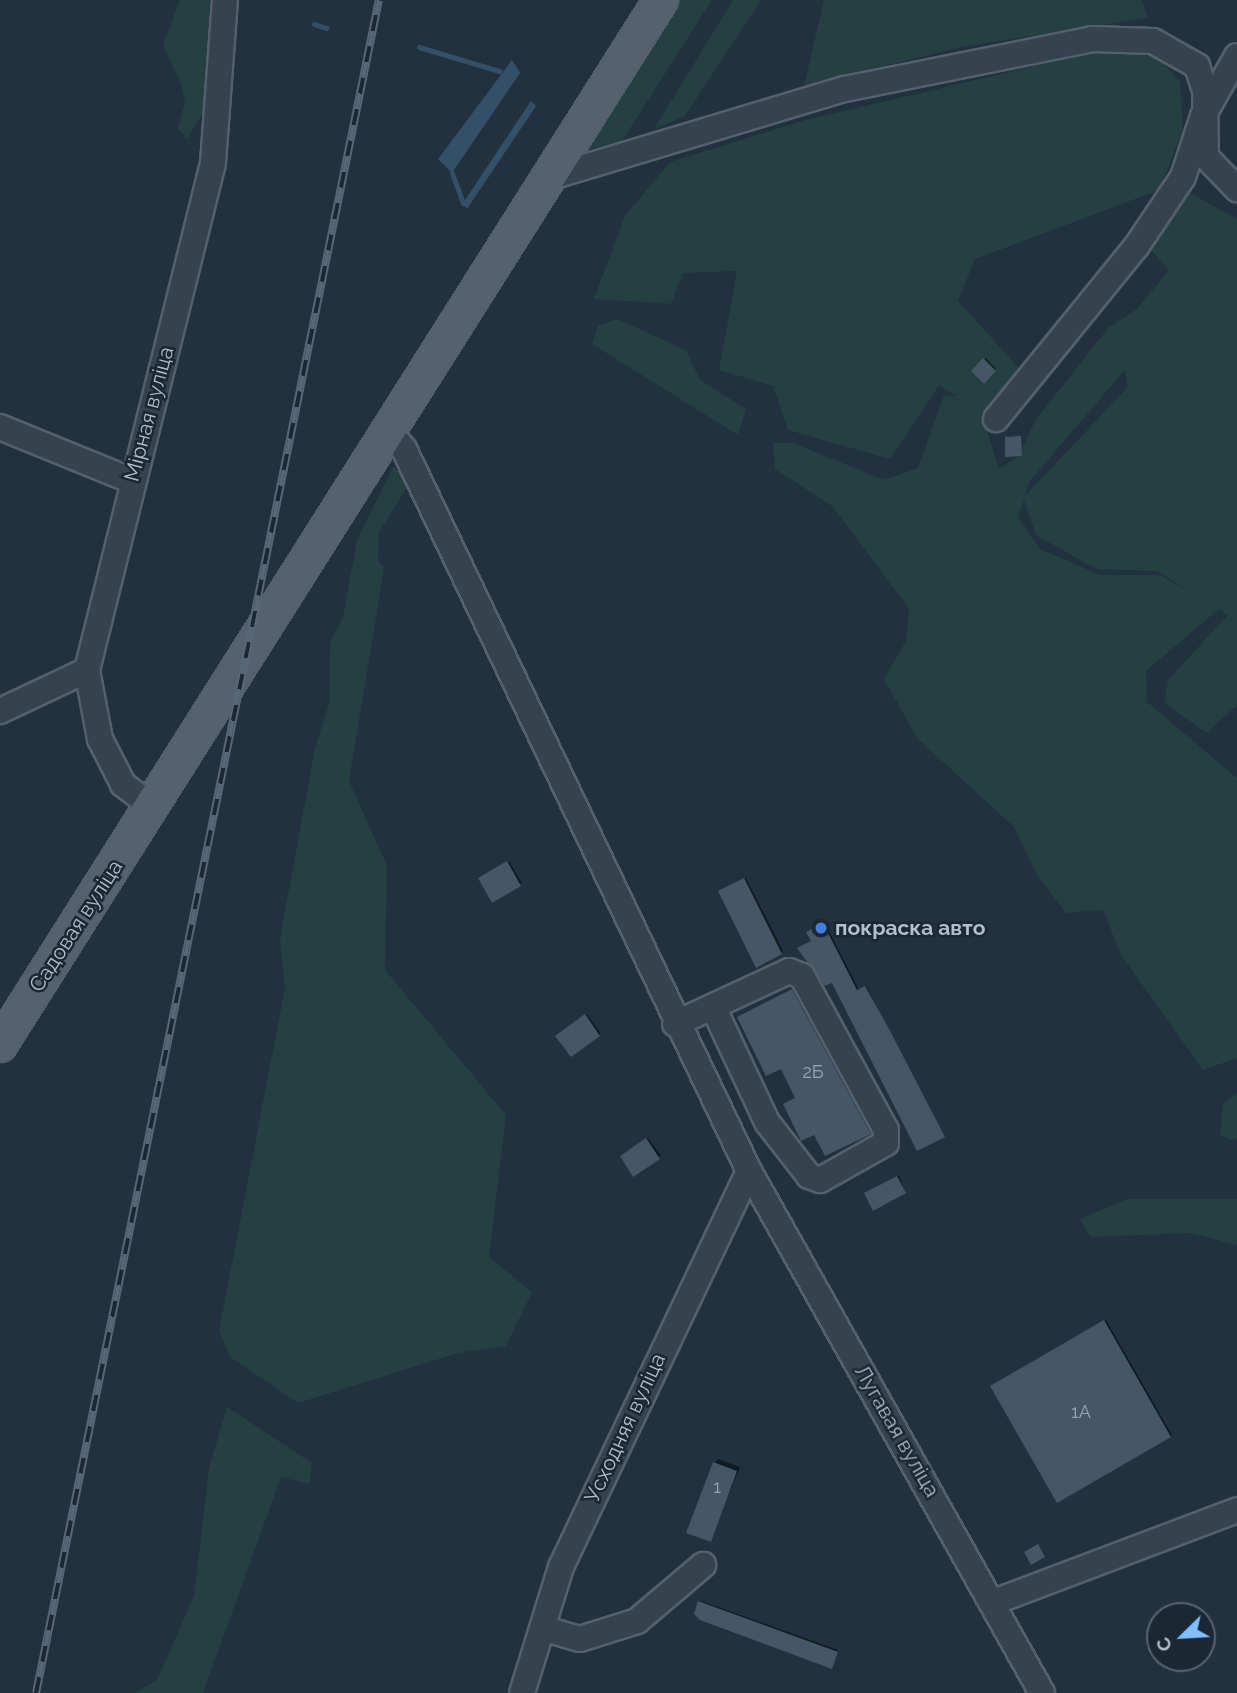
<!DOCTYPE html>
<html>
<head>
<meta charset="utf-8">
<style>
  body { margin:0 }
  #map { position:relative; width:1237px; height:1693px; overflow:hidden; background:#22313f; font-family:Raleway,sans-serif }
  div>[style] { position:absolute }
  .green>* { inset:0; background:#244040 }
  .water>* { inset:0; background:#344f68 }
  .shadow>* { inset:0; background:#0007 }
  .stream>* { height:5px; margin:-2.5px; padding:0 2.5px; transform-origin:2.5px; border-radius:2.5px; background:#344f68 }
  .building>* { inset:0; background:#455766 }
  .roads { filter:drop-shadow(2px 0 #54616d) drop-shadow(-2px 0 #54616d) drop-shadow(0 2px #54616d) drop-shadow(0 -2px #54616d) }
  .minor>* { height:24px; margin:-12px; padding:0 12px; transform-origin:12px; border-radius:12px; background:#36434f }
  .major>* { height:32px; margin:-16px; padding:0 16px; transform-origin:16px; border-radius:16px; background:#54626f }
  .rail>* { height:8px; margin-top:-4px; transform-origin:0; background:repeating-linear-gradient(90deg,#1b2834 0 16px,#576777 0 32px); box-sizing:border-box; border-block:2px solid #576777 }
  .dots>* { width:19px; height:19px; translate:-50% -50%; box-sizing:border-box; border:4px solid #1b2834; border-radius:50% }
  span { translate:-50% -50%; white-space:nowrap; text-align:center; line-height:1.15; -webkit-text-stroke:5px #1b2834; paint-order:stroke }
  .number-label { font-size:18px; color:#97a4b1 }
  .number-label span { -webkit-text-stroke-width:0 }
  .street-label { font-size:21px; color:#b2beca }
  .poi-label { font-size:21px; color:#b2beca; font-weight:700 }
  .left { translate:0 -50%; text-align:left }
  .north { position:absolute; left:1146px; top:1602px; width:70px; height:70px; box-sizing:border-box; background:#1b2834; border:2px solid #576470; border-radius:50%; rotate:246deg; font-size:19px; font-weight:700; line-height:28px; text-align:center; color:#b2beca }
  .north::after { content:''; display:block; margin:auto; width:24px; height:32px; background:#82bfff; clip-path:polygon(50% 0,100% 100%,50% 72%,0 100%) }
</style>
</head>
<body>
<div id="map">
  <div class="green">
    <i style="clip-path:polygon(180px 0,210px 0,207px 106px,187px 139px,178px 128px,185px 102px,181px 84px,163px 45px)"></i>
    <i style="clip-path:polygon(668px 0,712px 0,622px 141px,574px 153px)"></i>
    <i style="clip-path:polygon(733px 0,761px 0,685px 116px,654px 129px)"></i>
    <i style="clip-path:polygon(824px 0,1142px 0,1148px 18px,961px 47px,804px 86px)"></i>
    <i style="clip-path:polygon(evenodd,1095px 52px,1156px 56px,1180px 81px,1183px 130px,1159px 190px,975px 259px,958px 301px,1019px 368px,982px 415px,999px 469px,1019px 456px,1035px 421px,1108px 328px,1137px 309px,1169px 270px,1148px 247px,1190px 193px,1237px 219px,1237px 705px,1207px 733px,1164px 703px,1168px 680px,1228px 615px,1219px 609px,1146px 671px,1147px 702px,1237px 778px,1237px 1058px,1203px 1070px,1121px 955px,1103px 910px,1066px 913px,1038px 877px,1014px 827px,917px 738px,884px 679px,906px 641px,909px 609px,832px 506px,775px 469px,773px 443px,793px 443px,884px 480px,918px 468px,944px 395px,956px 396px,939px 385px,890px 459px,788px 430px,773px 386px,719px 370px,737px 271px,683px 273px,671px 304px,594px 299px,625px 216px,670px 162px,805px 120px,1095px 52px,1125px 370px,1127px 388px,1025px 496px,1029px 482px,1125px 370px,1095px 52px,1024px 500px,1036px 535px,1096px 569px,1157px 571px,1192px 593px,1160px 575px,1100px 575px,1040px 549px,1018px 517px,1024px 500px)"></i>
    <i style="clip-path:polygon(617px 319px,686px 350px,700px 380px,746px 409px,738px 435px,592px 344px,598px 326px)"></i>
    <i style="clip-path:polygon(393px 467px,405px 468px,410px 483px,379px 532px,378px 560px,384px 568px,349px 781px,387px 866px,385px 970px,506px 1115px,489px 1257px,532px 1292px,506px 1346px,458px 1353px,298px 1403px,230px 1357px,219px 1331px,285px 988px,280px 938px,315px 748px,329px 704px,330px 642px,343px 617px,357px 540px)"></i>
    <i style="clip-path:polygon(1237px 1093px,1237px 1138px,1232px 1140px,1220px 1135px,1223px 1103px)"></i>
    <i style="clip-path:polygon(1127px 1199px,1237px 1199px,1237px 1245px,1190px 1233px,1090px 1237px,1080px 1219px)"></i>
    <i style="clip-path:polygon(227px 1407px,312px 1463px,309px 1484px,281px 1477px,203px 1693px,135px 1693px,157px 1680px,194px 1596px,209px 1468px)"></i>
  </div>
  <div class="water">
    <i style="clip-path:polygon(512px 60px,520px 73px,452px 173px,438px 159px)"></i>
    <i style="clip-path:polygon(531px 101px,536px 106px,467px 209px,463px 203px)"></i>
  </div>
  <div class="shadow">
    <i style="clip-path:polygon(986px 358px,996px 369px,984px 381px,973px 371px)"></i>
    <i style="clip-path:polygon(509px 861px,522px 883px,493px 900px,482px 877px)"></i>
    <i style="clip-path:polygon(746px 878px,783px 951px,781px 953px,721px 890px)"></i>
    <i style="clip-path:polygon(825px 923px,859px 990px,866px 986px,944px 1136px,832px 980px,809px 931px)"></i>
    <i style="clip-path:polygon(794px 989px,872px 1131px,870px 1132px,797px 1097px,781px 1066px,741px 1016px)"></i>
    <i style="clip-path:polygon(587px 1014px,601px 1034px,571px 1055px,557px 1036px)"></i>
    <i style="clip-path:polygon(648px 1138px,661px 1156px,634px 1174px,623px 1154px)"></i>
    <i style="clip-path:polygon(899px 1175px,905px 1192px,867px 1192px)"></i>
    <i style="clip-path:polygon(1106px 1320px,1172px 1435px,1170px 1436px,993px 1385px)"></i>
    <i style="clip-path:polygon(718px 1459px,740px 1467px,710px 1540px,714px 1463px)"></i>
    <i style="clip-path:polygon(701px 1601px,838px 1650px,833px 1665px,700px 1602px)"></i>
  </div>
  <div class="stream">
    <i style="left:314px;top:24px;width:13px;rotate:18deg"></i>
    <i style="left:419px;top:47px;width:84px;rotate:16.7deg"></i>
    <i style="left:452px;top:173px;width:32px;rotate:70deg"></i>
  </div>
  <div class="building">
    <i style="clip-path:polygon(983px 358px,996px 371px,984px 384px,971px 371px)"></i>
    <i style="clip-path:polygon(1021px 436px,1022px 456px,1005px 457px,1005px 437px)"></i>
    <i style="clip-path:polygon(507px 861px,521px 886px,492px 903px,478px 878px)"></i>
    <i style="clip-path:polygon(744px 878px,782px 954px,756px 968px,718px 891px)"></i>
    <i style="clip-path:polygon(823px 923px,857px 990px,865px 986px,888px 1027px,945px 1137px,917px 1151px,832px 983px,825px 986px,797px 948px,811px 941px,806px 932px)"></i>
    <i style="clip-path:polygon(792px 989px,871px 1134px,825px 1156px,814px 1135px,801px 1141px,783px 1104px,795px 1098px,781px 1069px,766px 1076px,737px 1017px)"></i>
    <i style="clip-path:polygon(585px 1014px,600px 1036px,571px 1057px,555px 1036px)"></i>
    <i style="clip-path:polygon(646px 1138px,660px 1159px,633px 1177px,620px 1156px)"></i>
    <i style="clip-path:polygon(897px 1176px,906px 1193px,873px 1211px,864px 1193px)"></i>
    <i style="clip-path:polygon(1104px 1320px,1171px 1437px,1057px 1503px,990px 1386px)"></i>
    <i style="clip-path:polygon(713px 1462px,737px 1471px,711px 1542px,686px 1533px)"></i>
    <i style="clip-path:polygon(1038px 1544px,1045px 1557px,1031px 1565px,1024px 1552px)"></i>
    <i style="clip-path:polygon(698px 1601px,838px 1652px,832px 1669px,700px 1620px,694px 1614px)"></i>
  </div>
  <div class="roads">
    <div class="minor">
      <i style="left:551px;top:177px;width:307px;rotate:-16.7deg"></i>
      <i style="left:845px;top:89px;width:252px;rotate:-11.4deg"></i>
      <i style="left:1092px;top:39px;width:61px;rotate:1.9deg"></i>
      <i style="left:1153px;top:41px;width:51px;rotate:29.6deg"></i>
      <i style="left:1197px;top:66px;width:25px;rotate:72deg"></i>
      <i style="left:1205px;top:90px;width:67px;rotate:89.1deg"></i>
      <i style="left:1206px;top:157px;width:45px;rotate:45.9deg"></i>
      <i style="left:996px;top:419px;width:222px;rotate:-50.9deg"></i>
      <i style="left:1136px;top:247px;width:84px;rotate:-56.1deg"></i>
      <i style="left:1183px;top:177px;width:64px;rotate:-71.8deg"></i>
      <i style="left:1203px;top:116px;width:69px;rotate:-60.5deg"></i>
      <i style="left:0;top:427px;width:140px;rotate:22.2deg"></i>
      <i style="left:390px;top:433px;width:21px;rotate:49deg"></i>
      <i style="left:404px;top:449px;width:800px;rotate:64.46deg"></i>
      <i style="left:749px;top:1171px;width:599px;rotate:60.69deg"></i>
      <i style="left:0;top:711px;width:96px;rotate:-25.2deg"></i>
      <i style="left:153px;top:807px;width:38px;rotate:-143deg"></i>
      <i style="left:123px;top:784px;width:51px;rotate:-117.1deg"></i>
      <i style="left:100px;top:739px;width:70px;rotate:-100.7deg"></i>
      <i style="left:87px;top:670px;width:522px;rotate:-76.04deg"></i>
      <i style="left:213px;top:163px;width:163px;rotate:-85.8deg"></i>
      <i style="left:675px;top:1024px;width:126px;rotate:-24.9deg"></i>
      <i style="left:789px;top:971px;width:14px;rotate:21deg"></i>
      <i style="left:802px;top:976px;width:175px;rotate:61.4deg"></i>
      <i style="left:886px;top:1130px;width:13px;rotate:90deg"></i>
      <i style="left:886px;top:1143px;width:76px;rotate:150.7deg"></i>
      <i style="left:820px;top:1180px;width:12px;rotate:-160deg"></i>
      <i style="left:809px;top:1176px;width:68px;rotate:-127.9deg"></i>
      <i style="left:767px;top:1122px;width:125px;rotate:-115.1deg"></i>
      <i style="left:994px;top:1602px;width:260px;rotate:-20.7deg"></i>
      <i style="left:545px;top:1629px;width:36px;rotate:16deg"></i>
      <i style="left:580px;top:1639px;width:60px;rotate:-17.5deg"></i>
      <i style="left:637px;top:1621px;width:87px;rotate:-40.3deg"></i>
      <i style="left:522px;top:1693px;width:132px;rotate:-72.8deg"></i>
      <i style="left:561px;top:1567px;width:438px;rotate:-64.6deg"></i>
    </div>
    <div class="major">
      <i style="left:0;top:1045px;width:1237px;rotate:-57.69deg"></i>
    </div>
  </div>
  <div class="rail">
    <i style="left:36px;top:1693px;width:1727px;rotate:-78.55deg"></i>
  </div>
  <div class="dots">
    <i style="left:821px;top:928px;background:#3f7fe0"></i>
  </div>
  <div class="number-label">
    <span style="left:813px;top:1072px">2Б</span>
    <span style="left:1081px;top:1412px">1А</span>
    <span style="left:717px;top:1487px">1</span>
  </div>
  <div class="street-label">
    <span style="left:149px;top:414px;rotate:-75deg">Мірная вуліца</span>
    <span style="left:76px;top:926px;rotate:-57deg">Садовая вуліца</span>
    <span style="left:625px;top:1428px;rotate:-65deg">Усходняя вуліца</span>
    <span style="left:897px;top:1431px;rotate:60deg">Лугавая вуліца</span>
  </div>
  <div class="poi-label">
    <span class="left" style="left:835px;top:928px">покраска авто</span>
  </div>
  <div class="north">С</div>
</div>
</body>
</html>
